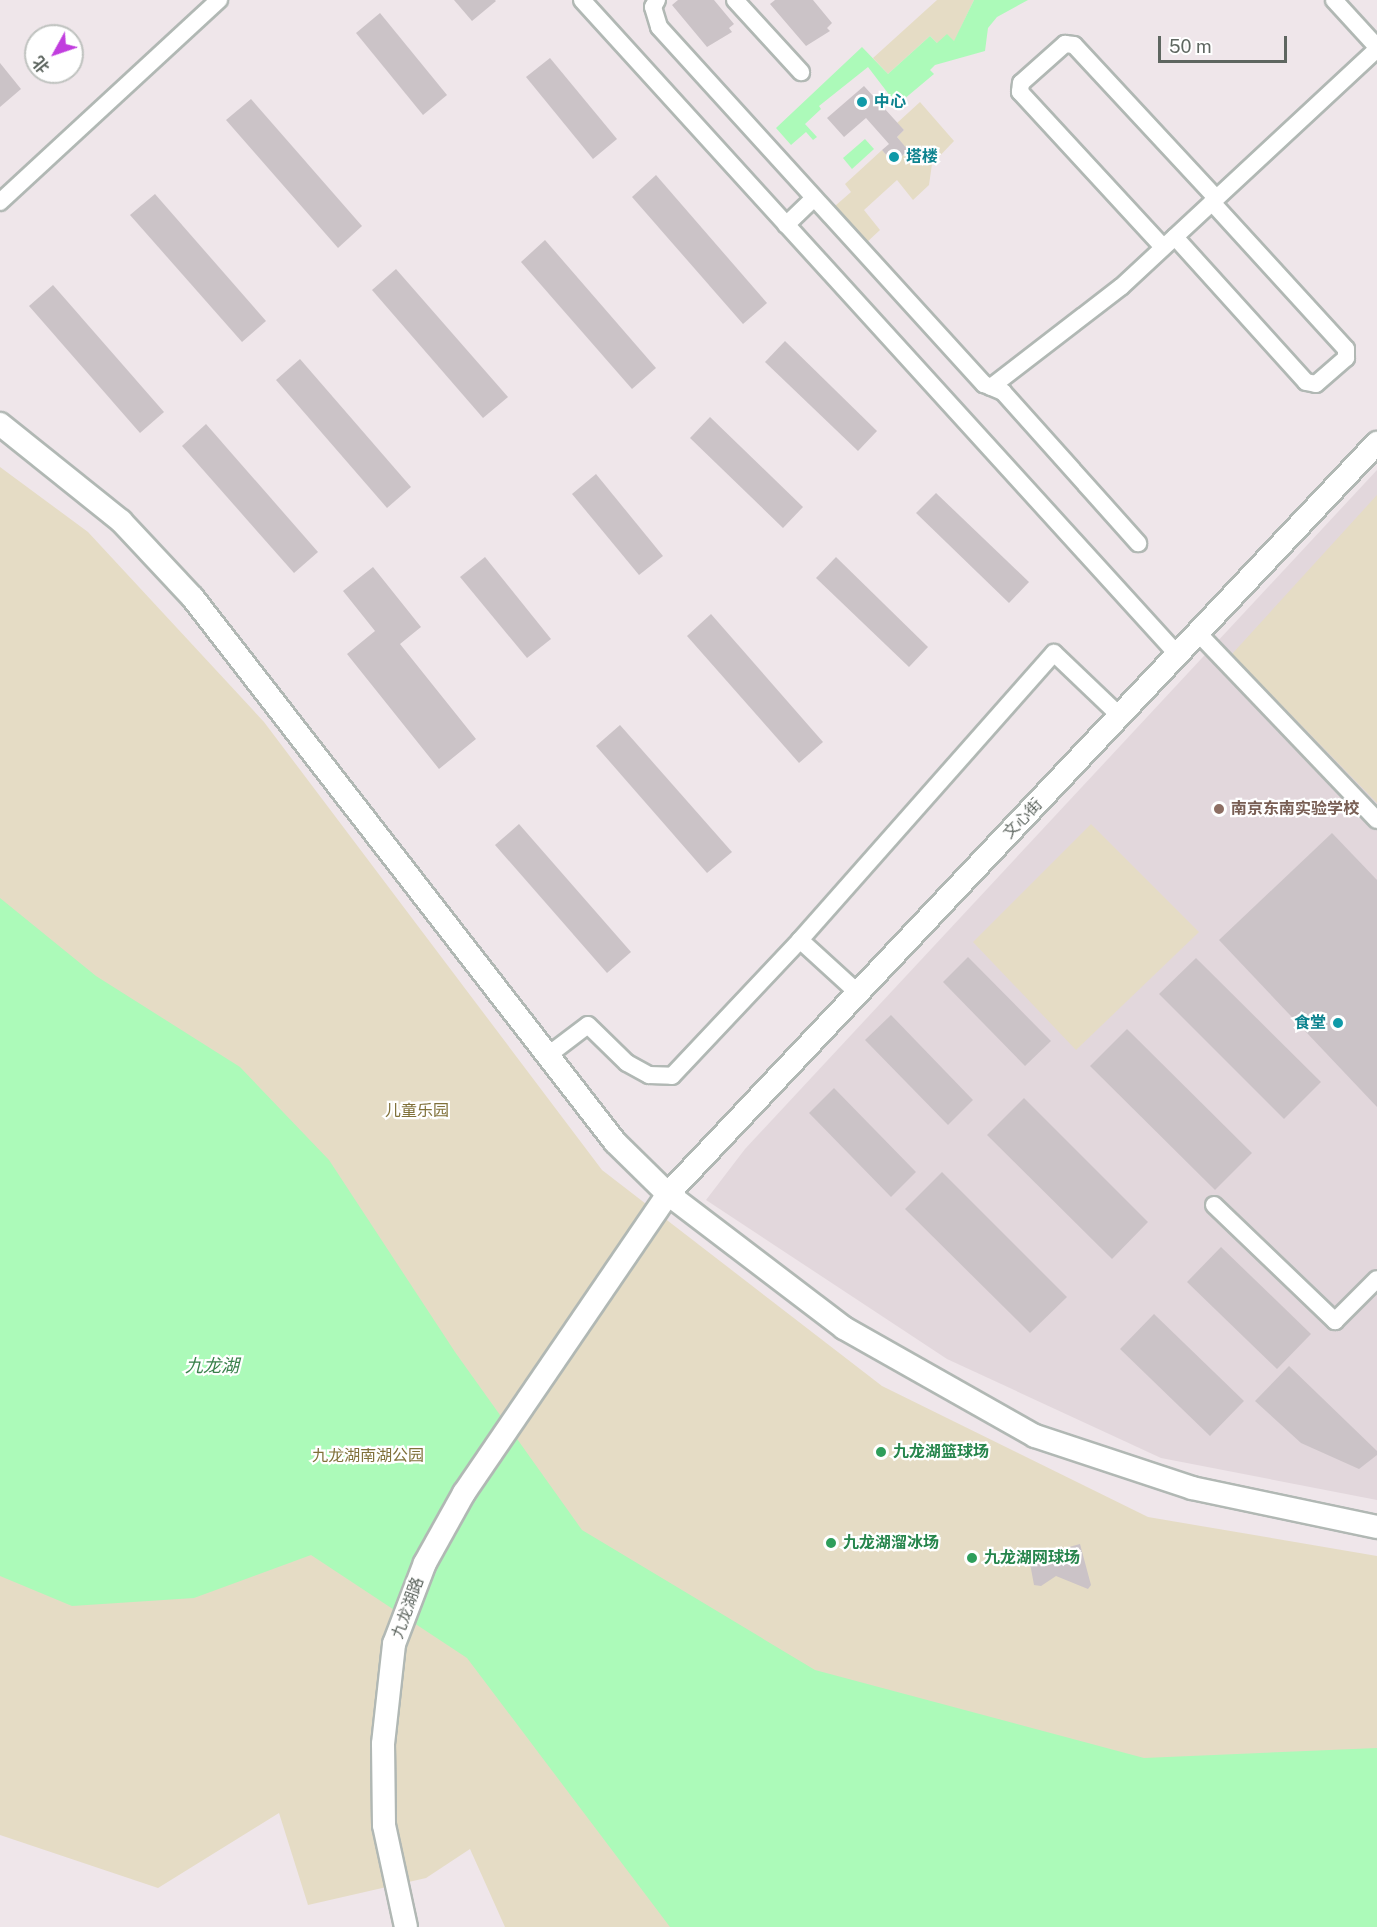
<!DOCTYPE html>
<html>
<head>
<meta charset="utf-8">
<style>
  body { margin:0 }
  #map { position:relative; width:1377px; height:1927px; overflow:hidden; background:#efe6ea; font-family:"Public Sans","Noto Sans SC",sans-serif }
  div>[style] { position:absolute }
  .education>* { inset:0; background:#e2d7dc }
  .green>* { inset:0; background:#e5dcc5 }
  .water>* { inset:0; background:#acfab9 }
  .building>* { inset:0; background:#cbc3c7 }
  .roads { filter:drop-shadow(2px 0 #b1b8b4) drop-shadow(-2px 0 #b1b8b4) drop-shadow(0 2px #b1b8b4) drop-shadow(0 -2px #b1b8b4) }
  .street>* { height:16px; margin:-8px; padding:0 8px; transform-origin:8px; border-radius:8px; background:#fff }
  .secondary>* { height:22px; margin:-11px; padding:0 11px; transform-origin:11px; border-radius:11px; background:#fff }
  .dots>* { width:16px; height:16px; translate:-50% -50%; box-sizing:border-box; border:3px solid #fff; border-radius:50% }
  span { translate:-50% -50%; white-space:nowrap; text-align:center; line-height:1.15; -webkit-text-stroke:4.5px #fff; paint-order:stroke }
  .culture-label { font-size:16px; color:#0d838f; font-weight:700 }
  .left { translate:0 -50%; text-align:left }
  .right { translate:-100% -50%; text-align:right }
  .education-label { font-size:16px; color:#785e54; font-weight:700 }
  .street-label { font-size:16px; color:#5e6660 }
  .park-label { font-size:16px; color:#80713a }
  .leisure-label { font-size:16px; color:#27864d; font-weight:700 }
  .water-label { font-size:18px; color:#39804b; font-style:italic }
  .north { position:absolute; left:24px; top:24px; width:60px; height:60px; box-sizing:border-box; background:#fff; border:2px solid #bfc2bf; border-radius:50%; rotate:230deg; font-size:16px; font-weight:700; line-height:24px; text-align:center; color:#5e6660 }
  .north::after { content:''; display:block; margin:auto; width:21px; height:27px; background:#c13dde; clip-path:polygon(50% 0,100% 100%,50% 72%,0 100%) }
  .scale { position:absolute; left:1158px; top:36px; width:129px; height:27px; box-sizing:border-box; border:3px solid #5e6660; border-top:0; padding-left:8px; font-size:18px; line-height:21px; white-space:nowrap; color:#5e6660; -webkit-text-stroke:4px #fff; paint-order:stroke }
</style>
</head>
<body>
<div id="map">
  <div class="education">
    <i style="clip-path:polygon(1377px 470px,1377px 1500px,1161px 1458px,947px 1359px,706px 1200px,745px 1149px)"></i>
  </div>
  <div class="green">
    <i style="clip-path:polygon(937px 0,974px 0,954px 42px,937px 43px,930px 36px,888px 74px,873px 58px)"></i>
    <i style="clip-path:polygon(920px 102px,954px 141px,932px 164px,929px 185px,913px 200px,897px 180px,864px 210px,880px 230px,866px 243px,835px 206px,851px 192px,845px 184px,882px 150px,894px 164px,908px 151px,897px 137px,904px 130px,897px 123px)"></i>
    <i style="clip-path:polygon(0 467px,88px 532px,264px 722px,602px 1170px,882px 1386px,1148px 1517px,1377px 1556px,1377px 1927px,505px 1927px,470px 1849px,426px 1878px,308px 1905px,279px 1813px,158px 1888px,0 1835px)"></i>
    <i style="clip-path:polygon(1377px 495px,1377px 803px,1232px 654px)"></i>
    <i style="clip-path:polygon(1091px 824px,1199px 932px,1076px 1050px,973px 942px)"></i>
  </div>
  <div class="water">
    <i style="clip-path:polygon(974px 0,1028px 0,997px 17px,988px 28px,985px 51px,935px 65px,930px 70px,934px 74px,897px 105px,868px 67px,819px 106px,821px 109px,805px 124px,817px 137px,813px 140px,806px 132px,791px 145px,776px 128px,862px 47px,888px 74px,930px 36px,937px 43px,947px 34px,954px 41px)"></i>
    <i style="clip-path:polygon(865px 139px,874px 149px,852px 169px,843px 158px)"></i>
    <i style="clip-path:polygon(0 898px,96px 976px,240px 1067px,329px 1160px,455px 1352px,582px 1530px,815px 1670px,1144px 1758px,1377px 1748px,1377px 1927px,670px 1927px,467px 1658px,311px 1555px,194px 1598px,72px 1606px,0 1576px)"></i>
  </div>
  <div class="building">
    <i style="clip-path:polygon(454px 0,495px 0,496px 1px,472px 21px)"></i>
    <i style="clip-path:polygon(678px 0,714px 0,734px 24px,729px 28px,732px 32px,707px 47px,672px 5px)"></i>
    <i style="clip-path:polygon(775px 0,813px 0,832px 23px,827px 28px,830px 31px,806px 46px,770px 4px)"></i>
    <i style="clip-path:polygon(380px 13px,447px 95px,423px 115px,356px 33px)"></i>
    <i style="clip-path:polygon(550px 58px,617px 139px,593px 159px,526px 77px)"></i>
    <i style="clip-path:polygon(0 63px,21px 89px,0 107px)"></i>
    <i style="clip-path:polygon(864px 86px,904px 130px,897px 137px,908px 150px,894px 164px,882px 150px,889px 144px,866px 118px,844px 137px,827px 118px)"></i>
    <i style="clip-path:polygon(251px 99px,362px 226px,338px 248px,226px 120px)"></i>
    <i style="clip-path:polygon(656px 175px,767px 303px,743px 324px,632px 197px)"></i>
    <i style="clip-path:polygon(155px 194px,266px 321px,242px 342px,130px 215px)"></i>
    <i style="clip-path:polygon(545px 240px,656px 368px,632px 389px,521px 262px)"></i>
    <i style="clip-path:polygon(396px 269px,508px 397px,483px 418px,372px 290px)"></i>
    <i style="clip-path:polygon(53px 285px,164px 412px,140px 433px,29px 306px)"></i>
    <i style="clip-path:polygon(785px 341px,877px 431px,858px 451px,765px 362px)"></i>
    <i style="clip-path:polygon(300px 359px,411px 487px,387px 508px,276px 380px)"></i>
    <i style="clip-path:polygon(710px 417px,803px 507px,783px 528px,690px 438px)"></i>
    <i style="clip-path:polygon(206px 424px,318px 552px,294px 573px,182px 446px)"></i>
    <i style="clip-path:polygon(596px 474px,663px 556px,639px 575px,572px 494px)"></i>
    <i style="clip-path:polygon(936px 493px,1029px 582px,1009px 603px,916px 513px)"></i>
    <i style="clip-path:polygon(485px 557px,551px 639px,527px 658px,460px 577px)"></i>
    <i style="clip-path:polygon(836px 557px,928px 647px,909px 667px,816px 578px)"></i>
    <i style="clip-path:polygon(373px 567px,421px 627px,400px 644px,476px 739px,439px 769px,347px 654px,375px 631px,343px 591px)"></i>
    <i style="clip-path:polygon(711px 614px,823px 742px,799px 763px,687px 636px)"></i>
    <i style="clip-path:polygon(620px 725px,732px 852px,707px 873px,596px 746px)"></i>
    <i style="clip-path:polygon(519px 824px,631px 952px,607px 973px,495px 845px)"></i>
    <i style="clip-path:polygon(1332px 833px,1377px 880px,1377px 1107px,1219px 940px)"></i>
    <i style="clip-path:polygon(968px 957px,1051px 1041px,1025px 1066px,943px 982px)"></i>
    <i style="clip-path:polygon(1196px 958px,1321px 1082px,1284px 1119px,1159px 994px)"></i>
    <i style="clip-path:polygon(891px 1015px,973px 1100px,948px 1125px,865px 1040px)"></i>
    <i style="clip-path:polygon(1127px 1029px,1252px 1153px,1215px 1190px,1090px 1066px)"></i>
    <i style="clip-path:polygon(834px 1088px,916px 1172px,891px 1197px,809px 1113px)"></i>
    <i style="clip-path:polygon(1024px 1098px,1148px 1222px,1112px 1259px,987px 1135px)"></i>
    <i style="clip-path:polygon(942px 1172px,1067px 1297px,1030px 1333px,905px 1209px)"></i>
    <i style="clip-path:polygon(1221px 1247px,1311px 1334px,1277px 1369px,1187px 1282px)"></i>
    <i style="clip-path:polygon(1154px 1314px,1244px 1401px,1210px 1436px,1120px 1349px)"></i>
    <i style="clip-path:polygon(1289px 1366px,1377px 1451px,1377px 1455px,1359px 1469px,1301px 1443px,1255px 1401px)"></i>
    <i style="clip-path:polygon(1080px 1544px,1091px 1585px,1088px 1589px,1056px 1576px,1041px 1586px,1034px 1585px,1029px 1558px)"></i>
  </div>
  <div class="roads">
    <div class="street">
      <i style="left:582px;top:0;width:887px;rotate:47.7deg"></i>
      <i style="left:657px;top:0;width:8px;rotate:120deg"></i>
      <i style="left:653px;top:7px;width:21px;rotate:73deg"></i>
      <i style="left:659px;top:27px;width:483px;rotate:47.7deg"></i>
      <i style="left:984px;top:384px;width:21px;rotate:23deg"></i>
      <i style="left:1003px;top:392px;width:203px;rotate:48.2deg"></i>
      <i style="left:735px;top:0;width:98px;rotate:47.5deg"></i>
      <i style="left:1334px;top:0;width:64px;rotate:47.5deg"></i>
      <i style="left:0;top:202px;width:298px;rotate:-42.7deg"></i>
      <i style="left:786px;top:225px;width:39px;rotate:-44deg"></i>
      <i style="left:1175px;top:237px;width:195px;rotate:47.9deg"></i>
      <i style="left:1306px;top:382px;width:10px;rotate:11deg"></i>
      <i style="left:1316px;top:384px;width:40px;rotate:-41deg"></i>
      <i style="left:1346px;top:358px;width:9px;rotate:-90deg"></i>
      <i style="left:1346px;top:349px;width:199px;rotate:-132.4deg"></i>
      <i style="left:1163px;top:247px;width:211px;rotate:-132.7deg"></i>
      <i style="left:1020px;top:92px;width:9px;rotate:-84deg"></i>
      <i style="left:1021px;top:83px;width:59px;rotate:-41.6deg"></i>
      <i style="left:1065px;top:44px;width:9px;rotate:6deg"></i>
      <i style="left:1074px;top:45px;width:209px;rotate:47.1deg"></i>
      <i style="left:991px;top:387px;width:164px;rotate:-37.6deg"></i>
      <i style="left:1121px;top:287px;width:350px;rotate:-42.9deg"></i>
      <i style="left:1199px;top:634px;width:257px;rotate:46.3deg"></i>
      <i style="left:800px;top:940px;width:383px;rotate:-48.5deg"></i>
      <i style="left:1054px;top:653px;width:93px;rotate:43.7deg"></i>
      <i style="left:547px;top:1056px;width:51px;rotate:-37.1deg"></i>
      <i style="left:588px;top:1025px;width:54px;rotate:44.3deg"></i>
      <i style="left:627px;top:1063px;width:25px;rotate:29deg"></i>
      <i style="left:649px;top:1075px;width:23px;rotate:2deg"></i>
      <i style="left:672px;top:1076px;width:187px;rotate:-46.7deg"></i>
      <i style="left:800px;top:940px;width:79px;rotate:42.4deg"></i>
      <i style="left:1214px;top:1205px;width:168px;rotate:43.8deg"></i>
      <i style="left:1335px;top:1321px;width:59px;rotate:-45deg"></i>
    </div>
    <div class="secondary">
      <i style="left:0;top:424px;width:155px;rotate:38.7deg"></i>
      <i style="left:121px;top:521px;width:105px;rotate:46.9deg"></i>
      <i style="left:193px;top:598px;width:688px;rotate:52.2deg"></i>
      <i style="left:615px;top:1142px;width:74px;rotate:44.5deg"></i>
      <i style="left:668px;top:1194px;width:221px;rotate:37.3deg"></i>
      <i style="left:844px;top:1328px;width:219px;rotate:29.5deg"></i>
      <i style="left:1035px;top:1436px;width:165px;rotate:18.3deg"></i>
      <i style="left:1192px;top:1488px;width:189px;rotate:11.9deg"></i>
      <i style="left:406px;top:1927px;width:104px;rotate:-102.2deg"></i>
      <i style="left:384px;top:1825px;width:81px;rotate:-90.7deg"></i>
      <i style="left:383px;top:1744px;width:101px;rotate:-83.7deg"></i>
      <i style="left:394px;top:1644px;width:87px;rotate:-69.1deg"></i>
      <i style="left:425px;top:1563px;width:80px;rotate:-60.9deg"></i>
      <i style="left:464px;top:1493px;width:362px;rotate:-55.7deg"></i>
      <i style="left:668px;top:1194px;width:1033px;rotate:-46.65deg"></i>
    </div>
  </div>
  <div class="dots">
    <i style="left:862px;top:102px;background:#0f9aa8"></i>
    <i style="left:894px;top:157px;background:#0f9aa8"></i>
    <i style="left:1219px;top:809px;background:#8d6e63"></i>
    <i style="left:1338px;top:1023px;background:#0f9aa8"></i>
    <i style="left:881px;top:1452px;background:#2e9e5b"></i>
    <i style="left:831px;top:1543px;background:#2e9e5b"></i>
    <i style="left:972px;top:1558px;background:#2e9e5b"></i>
  </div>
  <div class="culture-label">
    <span class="left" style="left:874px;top:102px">中心</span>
    <span class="left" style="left:906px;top:157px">塔楼</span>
    <span class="right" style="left:1326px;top:1023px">食堂</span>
  </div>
  <div class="education-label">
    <span class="left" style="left:1231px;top:809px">南京东南实验学校</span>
  </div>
  <div class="street-label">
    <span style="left:1023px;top:819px;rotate:-46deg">文心街</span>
    <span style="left:408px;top:1608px;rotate:-70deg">九龙湖路</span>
  </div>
  <div class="park-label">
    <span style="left:417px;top:1111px">儿童乐园</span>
    <span style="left:368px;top:1456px">九龙湖南湖公园</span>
  </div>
  <div class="leisure-label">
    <span class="left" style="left:893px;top:1452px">九龙湖篮球场</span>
    <span class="left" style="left:843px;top:1543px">九龙湖溜冰场</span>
    <span class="left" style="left:984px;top:1558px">九龙湖网球场</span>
  </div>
  <div class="water-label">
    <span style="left:212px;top:1366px">九龙湖</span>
  </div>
  <div class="north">北</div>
  <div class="scale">50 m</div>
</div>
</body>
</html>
